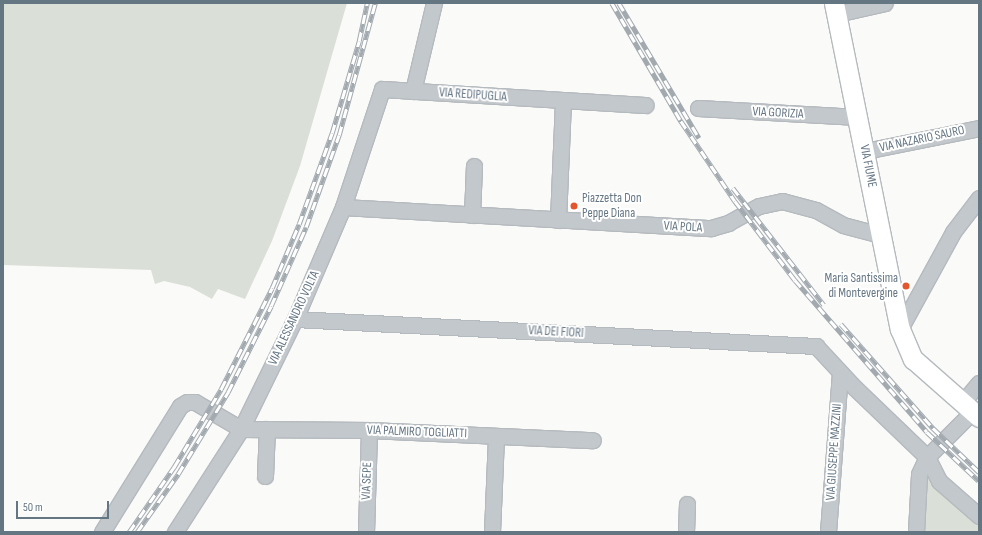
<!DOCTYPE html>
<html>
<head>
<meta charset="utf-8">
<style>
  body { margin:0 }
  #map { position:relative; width:982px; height:535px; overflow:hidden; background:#fafaf8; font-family:"Sofia Sans Condensed",sans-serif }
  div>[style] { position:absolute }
  .green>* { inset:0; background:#dadfd7 }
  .roads { filter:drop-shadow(1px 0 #b5babe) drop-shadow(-1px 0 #b5babe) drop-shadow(0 1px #b5babe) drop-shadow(0 -1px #b5babe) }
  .minor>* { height:15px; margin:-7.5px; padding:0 7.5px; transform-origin:7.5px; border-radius:7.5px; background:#c3c8cc }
  .major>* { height:19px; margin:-9.5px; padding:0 9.5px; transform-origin:9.5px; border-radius:9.5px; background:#fff }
  .rail>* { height:4.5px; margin-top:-2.25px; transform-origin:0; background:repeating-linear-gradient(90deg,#fff 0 9px,#a2aab0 0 18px); box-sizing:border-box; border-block:1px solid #a2aab0 }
  .dots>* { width:11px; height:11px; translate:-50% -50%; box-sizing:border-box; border:2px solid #fff; border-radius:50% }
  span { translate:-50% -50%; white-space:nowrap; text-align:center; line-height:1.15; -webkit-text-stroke:4px #fff; paint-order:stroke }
  .street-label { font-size:13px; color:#657683 }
  .poi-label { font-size:13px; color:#657683 }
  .left { translate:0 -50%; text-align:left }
  .right { translate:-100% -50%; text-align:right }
  .frame { position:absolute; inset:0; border:4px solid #657683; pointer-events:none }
  .scale { position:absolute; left:16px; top:501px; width:93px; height:18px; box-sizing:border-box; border:2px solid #657683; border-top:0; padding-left:5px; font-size:12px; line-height:14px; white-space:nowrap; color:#657683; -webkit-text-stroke:3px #fff; paint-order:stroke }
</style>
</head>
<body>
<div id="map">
  <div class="green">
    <i style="clip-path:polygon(3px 3px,347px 3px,300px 166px,272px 241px,245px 299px,218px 289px,212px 299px,190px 287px,164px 281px,155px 284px,151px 270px,3px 265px)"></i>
    <i style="clip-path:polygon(928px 476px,979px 521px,979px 532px,924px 532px)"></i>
  </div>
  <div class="roads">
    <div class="minor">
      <i style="left:836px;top:14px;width:50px;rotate:-12.7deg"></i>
      <i style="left:413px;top:91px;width:90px;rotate:-76.6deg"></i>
      <i style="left:698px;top:108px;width:160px;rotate:3.2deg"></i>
      <i style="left:865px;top:151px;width:116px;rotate:-11.4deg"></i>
      <i style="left:343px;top:207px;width:369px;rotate:3.3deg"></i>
      <i style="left:711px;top:228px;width:18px;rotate:-16deg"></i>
      <i style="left:728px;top:223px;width:35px;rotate:-29deg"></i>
      <i style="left:759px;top:206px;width:24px;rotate:-12deg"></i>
      <i style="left:782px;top:201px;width:35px;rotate:15deg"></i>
      <i style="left:816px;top:210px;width:31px;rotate:29deg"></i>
      <i style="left:843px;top:225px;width:39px;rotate:15deg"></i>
      <i style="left:472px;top:215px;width:49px;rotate:-87.7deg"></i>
      <i style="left:558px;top:220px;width:119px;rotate:-87.6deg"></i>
      <i style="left:295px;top:319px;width:522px;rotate:2.97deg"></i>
      <i style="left:816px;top:346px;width:57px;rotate:47.1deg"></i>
      <i style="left:855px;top:388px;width:100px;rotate:43.8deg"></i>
      <i style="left:927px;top:457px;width:27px;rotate:63deg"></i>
      <i style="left:939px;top:481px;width:53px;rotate:41.2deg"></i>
      <i style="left:900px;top:329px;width:111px;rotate:-61.3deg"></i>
      <i style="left:953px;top:232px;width:43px;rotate:-52.6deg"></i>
      <i style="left:962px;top:403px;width:26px;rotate:-50deg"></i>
      <i style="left:265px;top:476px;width:47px;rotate:-87.6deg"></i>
      <i style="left:102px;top:532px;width:148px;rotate:-58.2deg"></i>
      <i style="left:180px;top:406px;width:8px;rotate:-30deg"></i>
      <i style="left:187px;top:402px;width:8px"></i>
      <i style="left:195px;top:402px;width:53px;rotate:30.4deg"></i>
      <i style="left:241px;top:429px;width:128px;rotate:0.4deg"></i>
      <i style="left:369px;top:430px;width:224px;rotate:2.6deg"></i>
      <i style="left:175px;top:532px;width:122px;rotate:-57.3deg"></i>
      <i style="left:241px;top:429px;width:123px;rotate:-63.9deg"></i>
      <i style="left:295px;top:319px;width:122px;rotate:-66.8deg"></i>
      <i style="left:343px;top:207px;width:124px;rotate:-71.7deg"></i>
      <i style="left:382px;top:89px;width:264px;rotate:3.5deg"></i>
      <i style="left:366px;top:532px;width:102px;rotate:-88.3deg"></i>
      <i style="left:492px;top:532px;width:96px;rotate:-87.6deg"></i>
      <i style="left:686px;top:532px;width:28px;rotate:-88deg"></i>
      <i style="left:828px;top:532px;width:160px;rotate:-85.7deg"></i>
      <i style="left:916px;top:532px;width:58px;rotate:-87deg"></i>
      <i style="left:919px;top:474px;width:19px;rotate:-65deg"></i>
      <i style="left:927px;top:457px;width:64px;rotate:-45deg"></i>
    </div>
    <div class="major">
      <i style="left:834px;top:3px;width:333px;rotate:78.6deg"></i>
      <i style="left:900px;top:329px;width:33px;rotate:67deg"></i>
      <i style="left:913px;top:359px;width:88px;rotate:41.3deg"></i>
    </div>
  </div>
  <div class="rail">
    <i style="left:612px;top:3px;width:137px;rotate:59.7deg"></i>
    <i style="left:681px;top:121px;width:97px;rotate:56deg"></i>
    <i style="left:735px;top:201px;width:99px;rotate:52.8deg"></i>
    <i style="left:795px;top:280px;width:201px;rotate:49deg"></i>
    <i style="left:927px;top:432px;width:71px;rotate:43.3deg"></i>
    <i style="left:619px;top:3px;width:157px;rotate:59.3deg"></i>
    <i style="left:733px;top:188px;width:148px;rotate:52.1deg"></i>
    <i style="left:841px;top:324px;width:139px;rotate:48.5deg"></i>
    <i style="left:933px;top:428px;width:64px;rotate:43.7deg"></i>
    <i style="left:129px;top:532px;width:79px;rotate:-55.3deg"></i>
    <i style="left:174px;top:467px;width:91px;rotate:-58.9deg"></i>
    <i style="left:221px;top:389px;width:113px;rotate:-63.2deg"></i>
    <i style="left:272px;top:288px;width:69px;rotate:-67.1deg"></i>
    <i style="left:299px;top:224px;width:97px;rotate:-70.1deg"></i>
    <i style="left:332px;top:133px;width:96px;rotate:-73.6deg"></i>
    <i style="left:359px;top:41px;width:39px;rotate:-78deg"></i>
    <i style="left:137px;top:532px;width:71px;rotate:-54.7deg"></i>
    <i style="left:178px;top:474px;width:96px;rotate:-58.6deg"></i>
    <i style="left:228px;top:392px;width:96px;rotate:-63.4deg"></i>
    <i style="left:271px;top:306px;width:86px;rotate:-66.1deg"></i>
    <i style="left:306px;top:227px;width:98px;rotate:-70.3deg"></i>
    <i style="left:339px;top:135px;width:137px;rotate:-74.7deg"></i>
  </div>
  <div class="dots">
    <i style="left:574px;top:206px;background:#e4572e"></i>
    <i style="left:906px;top:286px;background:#e4572e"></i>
  </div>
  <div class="street-label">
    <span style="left:473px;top:95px;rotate:4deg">VIA REDIPUGLIA</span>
    <span style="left:778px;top:113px;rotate:3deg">VIA GORIZIA</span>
    <span style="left:922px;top:139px;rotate:-12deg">VIA NAZARIO SAURO</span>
    <span style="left:868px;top:166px;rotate:79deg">VIA FIUME</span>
    <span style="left:683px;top:227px;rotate:3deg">VIA POLA</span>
    <span style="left:294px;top:318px;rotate:-65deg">VIA ALESSANDRO VOLTA</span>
    <span style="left:556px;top:332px;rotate:3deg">VIA DEI FIORI</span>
    <span style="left:417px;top:432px;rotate:2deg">VIA PALMIRO TOGLIATTI</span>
    <span style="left:834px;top:452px;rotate:-86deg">VIA GIUSEPPE MAZZINI</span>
    <span style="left:367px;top:481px;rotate:-88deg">VIA SEPE</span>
  </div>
  <div class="poi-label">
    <span class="left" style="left:582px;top:206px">Piazzetta Don<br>Peppe Diana</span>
    <span class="right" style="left:898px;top:286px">Maria Santissima<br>di Montevergine</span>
  </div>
  <div class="frame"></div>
  <div class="scale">50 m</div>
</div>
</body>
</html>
